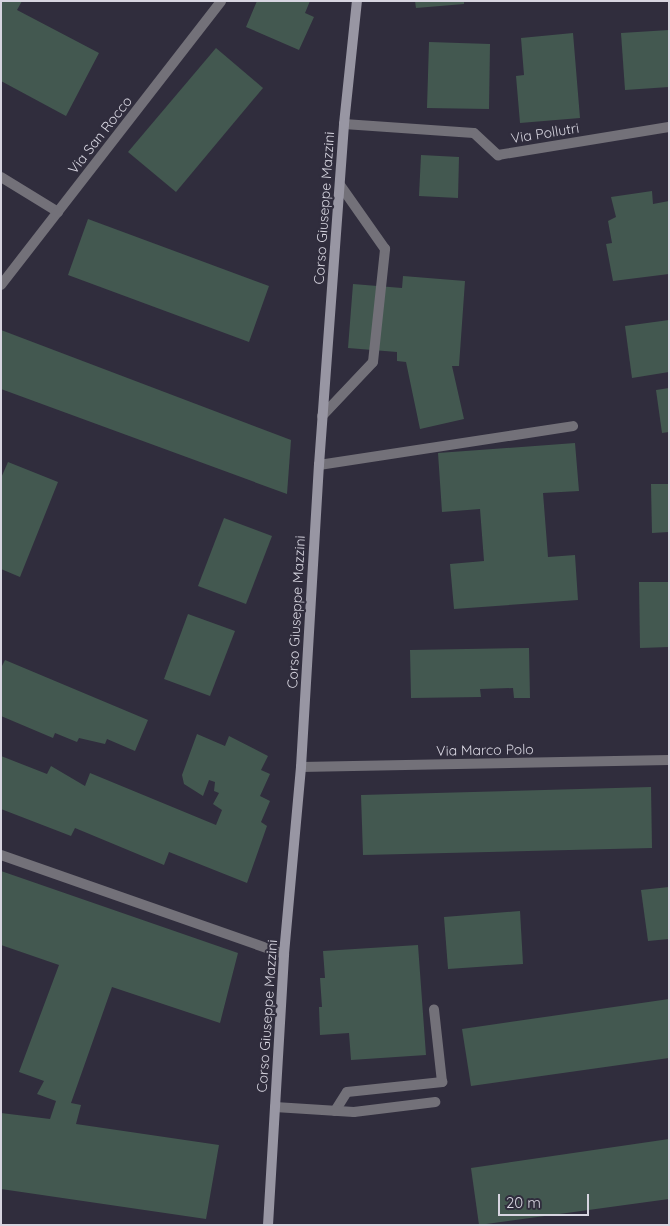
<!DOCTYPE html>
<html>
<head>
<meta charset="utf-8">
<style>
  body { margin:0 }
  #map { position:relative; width:670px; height:1226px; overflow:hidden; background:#302d3d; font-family:Quicksand,sans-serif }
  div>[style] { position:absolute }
  .building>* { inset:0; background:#435850 }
  .lane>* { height:10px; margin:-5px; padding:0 5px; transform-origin:5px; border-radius:5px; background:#737179 }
  .street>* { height:10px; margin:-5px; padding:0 5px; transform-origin:5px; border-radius:5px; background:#737179 }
  .secondary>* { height:10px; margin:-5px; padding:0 5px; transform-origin:5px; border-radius:5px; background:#9896a3 }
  span { translate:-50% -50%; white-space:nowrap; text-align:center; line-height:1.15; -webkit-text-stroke:4.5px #302d3d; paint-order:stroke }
  .street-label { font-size:14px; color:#d7d5e0 }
  .frame { position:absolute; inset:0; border:2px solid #d7d5e0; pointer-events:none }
  .scale { position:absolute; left:498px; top:1194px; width:91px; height:22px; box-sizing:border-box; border:2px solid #d7d5e0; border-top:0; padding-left:6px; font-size:15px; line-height:18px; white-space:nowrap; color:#d7d5e0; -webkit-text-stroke:4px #302d3d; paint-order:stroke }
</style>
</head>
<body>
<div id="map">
  <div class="building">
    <i style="clip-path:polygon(1px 1px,22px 1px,17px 10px,99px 53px,66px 116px,1px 81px)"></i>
    <i style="clip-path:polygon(257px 1px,310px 1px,305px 13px,314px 17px,299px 50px,246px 27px)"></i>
    <i style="clip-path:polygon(415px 1px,464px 1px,464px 4px,416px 8px)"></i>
    <i style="clip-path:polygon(669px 30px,669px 87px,625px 90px,621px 33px)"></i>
    <i style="clip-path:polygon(573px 33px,580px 118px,520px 123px,516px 76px,524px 75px,521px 38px)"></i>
    <i style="clip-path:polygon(429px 42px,490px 44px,489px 109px,427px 108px)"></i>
    <i style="clip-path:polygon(216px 48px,263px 88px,176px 192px,128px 152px)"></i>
    <i style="clip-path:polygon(421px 155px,459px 157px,458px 198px,419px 196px)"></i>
    <i style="clip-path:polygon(652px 191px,653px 204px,669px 201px,669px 274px,613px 281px,606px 244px,612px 243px,608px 221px,616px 217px,611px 197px)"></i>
    <i style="clip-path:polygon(88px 219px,269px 286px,249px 342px,68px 275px)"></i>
    <i style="clip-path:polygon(403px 276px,465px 281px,459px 366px,452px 366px,464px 419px,420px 429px,406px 362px,397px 361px,397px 352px,348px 348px,353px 284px,402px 288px)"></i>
    <i style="clip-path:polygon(669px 320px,669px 372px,632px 378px,625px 326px)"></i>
    <i style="clip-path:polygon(1px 330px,291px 440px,287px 494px,1px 389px)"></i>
    <i style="clip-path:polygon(669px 388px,669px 432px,662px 433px,656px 390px)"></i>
    <i style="clip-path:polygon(575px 443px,579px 491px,543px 493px,548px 557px,575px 555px,578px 600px,454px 609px,450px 564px,484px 561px,480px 509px,442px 512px,438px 453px)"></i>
    <i style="clip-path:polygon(8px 462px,58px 482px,20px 577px,1px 569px,1px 478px)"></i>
    <i style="clip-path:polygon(651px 484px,669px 484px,669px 532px,652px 533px)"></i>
    <i style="clip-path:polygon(224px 518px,272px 536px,246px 604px,198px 586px)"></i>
    <i style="clip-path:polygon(639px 582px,669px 582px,669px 647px,640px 648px)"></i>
    <i style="clip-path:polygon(188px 614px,235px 631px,210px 696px,164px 679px)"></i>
    <i style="clip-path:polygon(529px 648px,530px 698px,514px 698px,513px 688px,480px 689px,481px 697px,411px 698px,410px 650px)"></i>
    <i style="clip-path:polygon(5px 660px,148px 720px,135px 751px,107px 739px,105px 744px,79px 738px,77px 742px,55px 733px,53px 738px,1px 716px,1px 668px)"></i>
    <i style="clip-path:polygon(197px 734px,225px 746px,229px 736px,268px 756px,261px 770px,270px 774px,260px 796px,270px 801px,261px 822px,267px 826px,247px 883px,169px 852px,164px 865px,75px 828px,71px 836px,1px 809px,1px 756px,47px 774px,51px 766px,85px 786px,90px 773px,216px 825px,222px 810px,213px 804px,219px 793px,214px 791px,215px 782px,209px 780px,203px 796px,184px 784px,182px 775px)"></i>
    <i style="clip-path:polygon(651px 787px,652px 848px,363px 855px,361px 795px)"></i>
    <i style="clip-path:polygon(1px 871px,238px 953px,220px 1023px,112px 987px,71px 1103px,81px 1105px,76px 1124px,219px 1145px,206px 1219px,1px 1189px,1px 1113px,50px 1119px,56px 1101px,37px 1094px,44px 1081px,19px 1072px,59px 965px,1px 945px)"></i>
    <i style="clip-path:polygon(669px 887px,669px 939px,648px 941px,641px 890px)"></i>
    <i style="clip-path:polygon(520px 911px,523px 964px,448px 969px,444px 917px)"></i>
    <i style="clip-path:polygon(418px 945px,426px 1055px,351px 1060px,349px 1033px,320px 1035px,319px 1007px,322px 1007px,320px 978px,325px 978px,323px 951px)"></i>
    <i style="clip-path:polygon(669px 999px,669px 1058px,471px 1086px,462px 1029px)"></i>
    <i style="clip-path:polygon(669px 1139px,669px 1199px,479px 1225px,471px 1168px)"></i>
  </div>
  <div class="lane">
    <i style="left:1px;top:177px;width:67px;rotate:31.6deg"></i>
    <i style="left:322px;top:416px;width:74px;rotate:-46.6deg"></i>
    <i style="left:373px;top:362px;width:114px;rotate:-83.9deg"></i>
    <i style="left:385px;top:249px;width:78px;rotate:-125.1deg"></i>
    <i style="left:319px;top:465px;width:257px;rotate:-8.7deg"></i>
    <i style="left:1px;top:855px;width:300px;rotate:19.3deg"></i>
    <i style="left:335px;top:1111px;width:22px;rotate:-58deg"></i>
    <i style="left:347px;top:1092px;width:96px;rotate:-6deg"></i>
    <i style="left:442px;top:1082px;width:73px;rotate:-96.3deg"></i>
  </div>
  <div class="street">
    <i style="left:344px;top:124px;width:130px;rotate:4deg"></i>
    <i style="left:474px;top:133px;width:33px;rotate:43deg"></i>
    <i style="left:498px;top:155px;width:173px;rotate:-9.3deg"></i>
    <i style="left:1px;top:285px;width:359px;rotate:-52.2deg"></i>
    <i style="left:301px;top:767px;width:368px;rotate:-1.1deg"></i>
    <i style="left:275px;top:1107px;width:79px;rotate:3.6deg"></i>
    <i style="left:354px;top:1112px;width:82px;rotate:-7deg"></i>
  </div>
  <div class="secondary">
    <i style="left:268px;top:1225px;width:271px;rotate:-86.6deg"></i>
    <i style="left:284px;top:954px;width:188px;rotate:-84.8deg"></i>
    <i style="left:301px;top:767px;width:303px;rotate:-86.6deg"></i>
    <i style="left:319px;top:465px;width:342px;rotate:-85.8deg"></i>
    <i style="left:344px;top:124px;width:124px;rotate:-84deg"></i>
  </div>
  <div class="street-label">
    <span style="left:545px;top:133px;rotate:-9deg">Via Pollutri</span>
    <span style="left:100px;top:135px;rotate:-52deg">Via San Rocco</span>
    <span style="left:324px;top:208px;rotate:-86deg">Corso Giuseppe Mazzini</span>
    <span style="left:296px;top:612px;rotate:-87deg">Corso Giuseppe Mazzini</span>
    <span style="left:485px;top:750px;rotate:-1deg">Via Marco Polo</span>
    <span style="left:267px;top:1016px;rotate:-86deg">Corso Giuseppe Mazzini</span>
  </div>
  <div class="frame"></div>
  <div class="scale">20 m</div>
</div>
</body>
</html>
